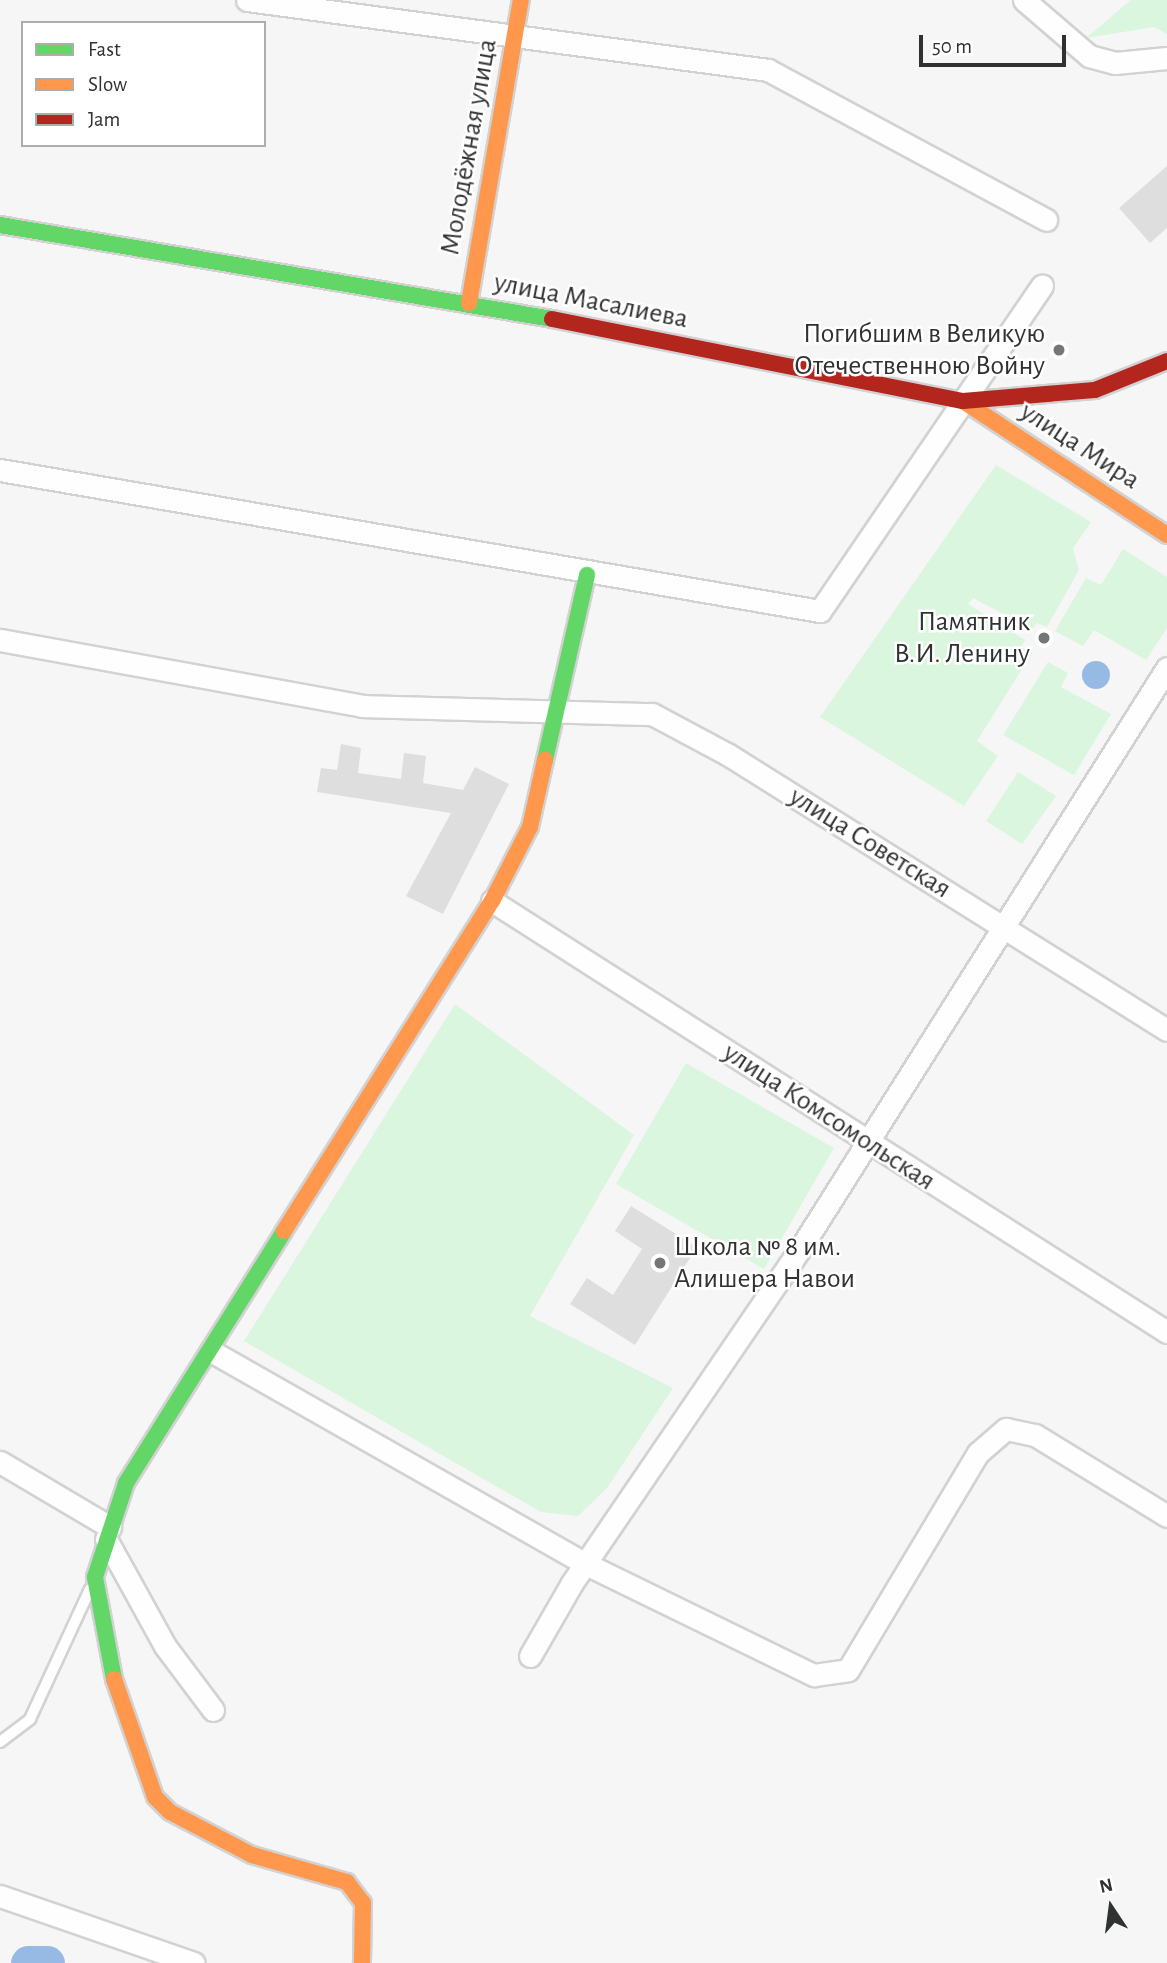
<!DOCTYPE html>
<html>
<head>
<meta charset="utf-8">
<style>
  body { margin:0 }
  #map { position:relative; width:1167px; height:1963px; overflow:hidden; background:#f6f6f6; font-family:"Alegreya Sans",sans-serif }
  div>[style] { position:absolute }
  .green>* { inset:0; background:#daf6de }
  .water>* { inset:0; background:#97bae5 }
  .round { border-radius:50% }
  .river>* { height:35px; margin:-17.5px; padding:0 17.5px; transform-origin:17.5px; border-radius:17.5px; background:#97bae5 }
  .building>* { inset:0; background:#dededf }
  .roads { filter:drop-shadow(2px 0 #d2d2d2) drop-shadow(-2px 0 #d2d2d2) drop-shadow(0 2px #d2d2d2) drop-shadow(0 -2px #d2d2d2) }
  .lane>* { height:10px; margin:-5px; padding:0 5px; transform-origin:5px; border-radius:5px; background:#fefefe }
  .street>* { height:21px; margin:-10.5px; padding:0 10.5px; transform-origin:10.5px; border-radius:10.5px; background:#fefefe }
  .fast>* { height:16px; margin:-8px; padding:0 8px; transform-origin:8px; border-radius:8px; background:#63d668 }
  .slow>* { height:16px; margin:-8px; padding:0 8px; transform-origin:8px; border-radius:8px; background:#ff974d }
  .jam>* { height:16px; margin:-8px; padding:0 8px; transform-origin:8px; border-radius:8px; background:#b3261e }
  .dots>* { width:19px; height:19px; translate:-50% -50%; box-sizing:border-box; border:4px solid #fff; border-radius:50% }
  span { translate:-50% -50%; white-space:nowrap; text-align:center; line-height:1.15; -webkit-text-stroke:5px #fff; paint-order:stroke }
  .street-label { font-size:28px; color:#303131 }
  .poi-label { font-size:28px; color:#303131 }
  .right { translate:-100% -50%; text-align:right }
  .left { translate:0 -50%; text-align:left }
  .legend { position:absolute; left:21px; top:21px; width:245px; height:126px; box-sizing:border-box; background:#fff; border:2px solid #acadad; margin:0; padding:9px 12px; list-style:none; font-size:21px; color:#303131 }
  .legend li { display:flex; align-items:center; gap:14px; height:35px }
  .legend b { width:35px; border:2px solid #acadad }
  .north { position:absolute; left:1076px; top:1872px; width:70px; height:70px; -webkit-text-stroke:5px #fff; paint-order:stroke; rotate:347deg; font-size:19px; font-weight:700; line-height:28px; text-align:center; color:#303131 }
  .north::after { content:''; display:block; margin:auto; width:24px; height:32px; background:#303131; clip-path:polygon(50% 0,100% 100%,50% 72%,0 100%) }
  .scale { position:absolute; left:919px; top:35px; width:147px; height:32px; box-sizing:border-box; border:4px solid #303131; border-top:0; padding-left:9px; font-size:21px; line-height:24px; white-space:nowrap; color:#303131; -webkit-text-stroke:5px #fff; paint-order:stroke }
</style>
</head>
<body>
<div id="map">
  <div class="green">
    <i style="clip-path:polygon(1131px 0,1167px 0,1167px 34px,1154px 27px,1086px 38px)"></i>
    <i style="clip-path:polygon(996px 465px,1091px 522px,1073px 548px,1079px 570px,1047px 627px,1037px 623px,1032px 629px,973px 598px,968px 604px,1025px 640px,1021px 647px,1032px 653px,977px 741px,998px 756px,964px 806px,820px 717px)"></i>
    <i style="clip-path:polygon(1123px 549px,1167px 577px,1167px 628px,1146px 660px,1094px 630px,1083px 646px,1055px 631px,1086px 578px,1101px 585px)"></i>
    <i style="clip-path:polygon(1048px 662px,1068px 673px,1061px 687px,1111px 714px,1074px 775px,1003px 735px)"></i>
    <i style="clip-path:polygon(1018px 772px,1056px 796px,1022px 844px,986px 821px)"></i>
    <i style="clip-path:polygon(455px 1004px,634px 1135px,530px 1316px,673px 1388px,607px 1488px,578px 1516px,541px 1512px,244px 1341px)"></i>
    <i style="clip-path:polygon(686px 1063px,834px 1148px,764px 1269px,616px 1184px)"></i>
  </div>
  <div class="water">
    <i class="round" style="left:1082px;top:661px;width:28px;height:28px"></i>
  </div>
  <div class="river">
    <i style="left:28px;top:1963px;width:19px"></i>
  </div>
  <div class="building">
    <i style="clip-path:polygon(1167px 166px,1167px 228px,1150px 243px,1119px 208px)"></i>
    <i style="clip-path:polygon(341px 744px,361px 748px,358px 773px,401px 779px,404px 753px,426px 756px,423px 783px,463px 790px,475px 767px,509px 784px,443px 914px,406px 896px,451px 813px,317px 792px,321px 768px,337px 770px)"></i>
    <i style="clip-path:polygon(631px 1206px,697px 1247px,635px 1345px,570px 1304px,587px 1278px,613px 1295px,642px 1249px,615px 1231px)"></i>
  </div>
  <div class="roads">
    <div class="lane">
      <i style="left:0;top:1742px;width:38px;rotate:-37deg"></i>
      <i style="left:30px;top:1719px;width:143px;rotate:-65.2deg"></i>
    </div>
    <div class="street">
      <i style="left:247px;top:0;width:526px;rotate:7.65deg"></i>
      <i style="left:768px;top:70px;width:316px;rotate:28.3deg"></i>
      <i style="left:1024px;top:0;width:86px;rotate:40.7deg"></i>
      <i style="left:1089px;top:56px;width:27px;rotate:15deg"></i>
      <i style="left:1115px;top:63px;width:52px;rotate:-5.5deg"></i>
      <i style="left:0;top:470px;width:832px;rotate:9.76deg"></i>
      <i style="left:820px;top:611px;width:394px;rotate:-55.7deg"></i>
      <i style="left:0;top:640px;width:368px;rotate:10.3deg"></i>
      <i style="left:362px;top:706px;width:290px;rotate:1.6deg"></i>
      <i style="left:652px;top:714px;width:85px;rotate:28.1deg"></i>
      <i style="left:727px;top:754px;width:519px;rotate:32.1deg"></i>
      <i style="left:492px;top:901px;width:801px;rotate:32.56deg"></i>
      <i style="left:211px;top:1351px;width:431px;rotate:29.6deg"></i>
      <i style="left:586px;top:1564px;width:254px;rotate:26deg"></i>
      <i style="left:814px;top:1675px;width:34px;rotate:-8deg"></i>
      <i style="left:848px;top:1670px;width:253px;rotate:-59.1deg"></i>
      <i style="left:978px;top:1453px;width:37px;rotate:-41deg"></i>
      <i style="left:1006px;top:1429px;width:30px;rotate:12deg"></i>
      <i style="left:1035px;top:1435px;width:155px;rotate:31.5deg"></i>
      <i style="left:0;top:1462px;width:128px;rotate:30.6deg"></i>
      <i style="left:106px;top:1539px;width:122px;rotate:61.1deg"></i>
      <i style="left:165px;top:1646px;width:80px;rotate:53.1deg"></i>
      <i style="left:530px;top:1656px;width:84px;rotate:-60.1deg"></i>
      <i style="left:572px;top:1583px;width:404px;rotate:-55.7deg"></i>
      <i style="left:800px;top:1249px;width:687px;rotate:-57.72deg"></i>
      <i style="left:0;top:1896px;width:205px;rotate:19.1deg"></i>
    </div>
    <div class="fast">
      <i style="left:0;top:225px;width:560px;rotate:9.66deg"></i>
      <i style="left:545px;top:760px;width:190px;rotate:-77.2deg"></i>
      <i style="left:114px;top:1679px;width:104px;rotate:-100.6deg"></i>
      <i style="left:95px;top:1577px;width:99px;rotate:-71.7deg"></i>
      <i style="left:126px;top:1483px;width:297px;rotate:-57.9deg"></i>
    </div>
    <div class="slow">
      <i style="left:469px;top:303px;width:307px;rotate:-80.3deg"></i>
      <i style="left:963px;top:401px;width:244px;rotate:33.3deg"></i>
      <i style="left:284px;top:1231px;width:390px;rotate:-57.8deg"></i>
      <i style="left:492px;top:901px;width:83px;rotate:-62.8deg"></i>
      <i style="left:530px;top:827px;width:69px;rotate:-77.4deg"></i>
      <i style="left:114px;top:1679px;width:125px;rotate:70.8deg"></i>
      <i style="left:155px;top:1797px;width:21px;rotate:45deg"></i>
      <i style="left:170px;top:1812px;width:93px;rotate:27.7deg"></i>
      <i style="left:252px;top:1855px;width:99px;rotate:15.9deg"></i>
      <i style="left:347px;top:1882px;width:26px;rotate:53deg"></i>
      <i style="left:363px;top:1903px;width:60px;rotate:91deg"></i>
    </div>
    <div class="jam">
      <i style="left:552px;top:319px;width:419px;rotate:11.3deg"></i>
      <i style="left:963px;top:401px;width:132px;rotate:-4.8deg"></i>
      <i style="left:1095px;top:390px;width:78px;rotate:-21.9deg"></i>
    </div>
  </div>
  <div class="dots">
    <i style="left:1059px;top:350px;background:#757676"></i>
    <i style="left:1044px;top:638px;background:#757676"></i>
    <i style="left:660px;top:1263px;background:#757676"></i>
  </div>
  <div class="street-label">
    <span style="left:469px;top:147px;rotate:-80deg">Молодёжная улица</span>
    <span style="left:591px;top:301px;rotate:11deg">улица Масалиева</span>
    <span style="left:1080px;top:446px;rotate:33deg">улица Мира</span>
    <span style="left:870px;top:843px;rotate:32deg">улица Советская</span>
    <span style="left:829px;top:1117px;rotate:33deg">улица Комсомольская</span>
  </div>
  <div class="poi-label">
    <span class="right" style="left:1045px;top:350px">Погибшим в Великую<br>Отечественною Войну</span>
    <span class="right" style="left:1030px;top:638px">Памятник<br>В.И. Ленину</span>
    <span class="left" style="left:674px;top:1263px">Школа № 8 им.<br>Алишера Навои</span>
  </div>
  <ul class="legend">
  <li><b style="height:9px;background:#63d668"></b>Fast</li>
  <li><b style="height:9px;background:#ff974d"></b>Slow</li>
  <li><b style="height:9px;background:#b3261e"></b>Jam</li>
  </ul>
  <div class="north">N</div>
  <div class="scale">50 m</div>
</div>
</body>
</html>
